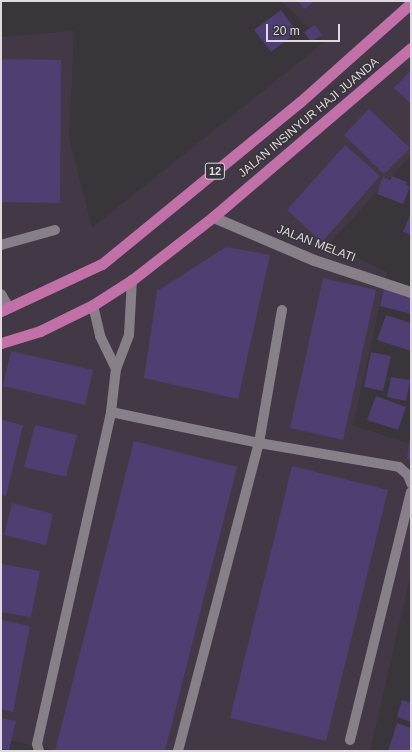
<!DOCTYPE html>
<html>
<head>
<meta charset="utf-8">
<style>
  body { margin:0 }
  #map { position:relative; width:412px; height:752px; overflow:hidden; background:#3a343b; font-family:Helvetica,sans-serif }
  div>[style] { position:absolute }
  .built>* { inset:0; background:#433946 }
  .building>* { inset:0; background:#4f3e71 }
  .service>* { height:10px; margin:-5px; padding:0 5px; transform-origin:5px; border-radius:5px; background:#878088 }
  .minor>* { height:11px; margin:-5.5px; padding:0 5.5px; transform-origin:5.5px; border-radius:5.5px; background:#878088 }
  .trunk>* { height:11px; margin:-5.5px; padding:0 5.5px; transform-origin:5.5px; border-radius:5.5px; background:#c270a8 }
  span { translate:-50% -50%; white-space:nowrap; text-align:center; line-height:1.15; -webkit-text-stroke:3px #3a343b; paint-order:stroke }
  .shield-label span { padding:1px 3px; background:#3a343b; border:1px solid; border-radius:3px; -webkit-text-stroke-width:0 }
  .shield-label { font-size:11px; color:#dedadf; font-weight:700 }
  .street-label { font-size:12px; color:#dedadf }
  .frame { position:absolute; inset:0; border:2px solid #dedadf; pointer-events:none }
  .scale { position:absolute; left:266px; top:24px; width:74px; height:18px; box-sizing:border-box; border:2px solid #dedadf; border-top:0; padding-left:5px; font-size:12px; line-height:14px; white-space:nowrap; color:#dedadf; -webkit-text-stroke:3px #3a343b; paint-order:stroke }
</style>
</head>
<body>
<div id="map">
  <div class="built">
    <i style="clip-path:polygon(281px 1px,411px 1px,411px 155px,329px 244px,387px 272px,353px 425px,411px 444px,411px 573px,370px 751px,57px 751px,1px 738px,1px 37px,74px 31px,69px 138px,92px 228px,324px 42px)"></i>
  </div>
  <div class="building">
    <i style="clip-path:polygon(298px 1px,314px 1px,305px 9px)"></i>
    <i style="clip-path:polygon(281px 10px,297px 32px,271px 52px,254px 30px)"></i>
    <i style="clip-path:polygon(315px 25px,322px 35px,311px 42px,304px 32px)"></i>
    <i style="clip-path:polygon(1px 59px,61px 60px,60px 203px,1px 202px)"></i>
    <i style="clip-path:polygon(411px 70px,411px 104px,394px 88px)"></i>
    <i style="clip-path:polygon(369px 109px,410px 148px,384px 174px,344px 135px)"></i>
    <i style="clip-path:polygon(345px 145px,380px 176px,322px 242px,287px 210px)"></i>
    <i style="clip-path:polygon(392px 176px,407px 182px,406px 185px,410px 187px,403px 204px,377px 194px,383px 177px,390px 180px)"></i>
    <i style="clip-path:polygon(410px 215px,411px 215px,411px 235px,403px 232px)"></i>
    <i style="clip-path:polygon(226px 247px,270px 255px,238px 399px,144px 378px,157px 291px)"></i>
    <i style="clip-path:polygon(323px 278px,376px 290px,343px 440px,290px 428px)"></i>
    <i style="clip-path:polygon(384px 287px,411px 294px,411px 314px,380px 306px)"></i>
    <i style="clip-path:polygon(386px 315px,411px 323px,411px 351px,377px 340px)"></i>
    <i style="clip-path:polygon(11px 351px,93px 370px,85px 405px,3px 386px)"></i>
    <i style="clip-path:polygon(371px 352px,391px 356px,383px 391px,364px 387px)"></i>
    <i style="clip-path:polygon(391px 377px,410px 380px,406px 401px,387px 397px)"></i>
    <i style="clip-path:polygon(376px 396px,406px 407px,398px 430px,367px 420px)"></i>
    <i style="clip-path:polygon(1px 420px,23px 425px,6px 496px,1px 495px)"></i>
    <i style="clip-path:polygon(35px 425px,77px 435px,66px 477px,24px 467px)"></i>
    <i style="clip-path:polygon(410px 437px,411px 438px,411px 460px,407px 459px)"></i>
    <i style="clip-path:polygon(134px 441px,237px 467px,165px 751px,55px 751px)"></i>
    <i style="clip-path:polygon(292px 466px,388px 490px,326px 741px,230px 718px)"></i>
    <i style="clip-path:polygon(12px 503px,53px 514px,46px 545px,4px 535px)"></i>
    <i style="clip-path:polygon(1px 564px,40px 571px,31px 617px,1px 612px)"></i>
    <i style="clip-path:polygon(1px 620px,30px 626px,13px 712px,1px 709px)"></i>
    <i style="clip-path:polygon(402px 700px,411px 703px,411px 722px,397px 717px)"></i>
    <i style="clip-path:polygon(1px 718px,16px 721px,9px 750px,1px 749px)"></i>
    <i style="clip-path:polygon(397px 723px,411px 728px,411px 751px,388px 751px)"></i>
  </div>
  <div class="service">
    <i style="left:1px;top:245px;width:56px;rotate:-15.5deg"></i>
    <i style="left:1px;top:294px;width:16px;rotate:60deg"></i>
    <i style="left:93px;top:305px;width:32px;rotate:77deg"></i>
    <i style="left:100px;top:336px;width:37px;rotate:64deg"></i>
    <i style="left:111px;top:412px;width:151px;rotate:11.8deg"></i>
    <i style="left:259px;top:443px;width:142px;rotate:9.7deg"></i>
    <i style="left:399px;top:467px;width:12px;rotate:42deg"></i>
    <i style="left:408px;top:475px;width:9px;rotate:69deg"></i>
    <i style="left:350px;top:740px;width:255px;rotate:-76.2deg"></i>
    <i style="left:39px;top:751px;width:7px;rotate:-106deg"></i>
    <i style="left:37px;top:744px;width:340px;rotate:-77.4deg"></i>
    <i style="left:111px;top:412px;width:43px;rotate:-83.4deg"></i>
    <i style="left:116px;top:369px;width:36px;rotate:-69deg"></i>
    <i style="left:129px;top:335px;width:55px;rotate:-86.9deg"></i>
    <i style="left:178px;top:751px;width:318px;rotate:-75.3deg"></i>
    <i style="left:259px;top:443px;width:135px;rotate:-80.2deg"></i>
  </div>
  <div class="minor">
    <i style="left:213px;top:217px;width:110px;rotate:23.1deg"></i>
    <i style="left:314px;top:260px;width:102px;rotate:18.3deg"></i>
  </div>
  <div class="trunk">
    <i style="left:1px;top:311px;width:111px;rotate:-25deg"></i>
    <i style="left:102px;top:264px;width:256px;rotate:-39.3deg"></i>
    <i style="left:300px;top:102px;width:149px;rotate:-41.7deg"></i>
    <i style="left:1px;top:343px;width:41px;rotate:-17.1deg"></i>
    <i style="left:40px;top:331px;width:59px;rotate:-26.1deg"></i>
    <i style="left:93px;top:305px;width:46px;rotate:-32.7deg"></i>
    <i style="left:132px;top:280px;width:103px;rotate:-37.9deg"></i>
    <i style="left:213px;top:217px;width:260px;rotate:-40.5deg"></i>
  </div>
  <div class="shield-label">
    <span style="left:215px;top:171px">12</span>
  </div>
  <div class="street-label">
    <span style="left:309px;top:118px;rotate:-40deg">JALAN INSINYUR HAJI JUANDA</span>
    <span style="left:316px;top:244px;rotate:21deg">JALAN MELATI</span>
  </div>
  <div class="frame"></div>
  <div class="scale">20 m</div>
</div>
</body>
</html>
